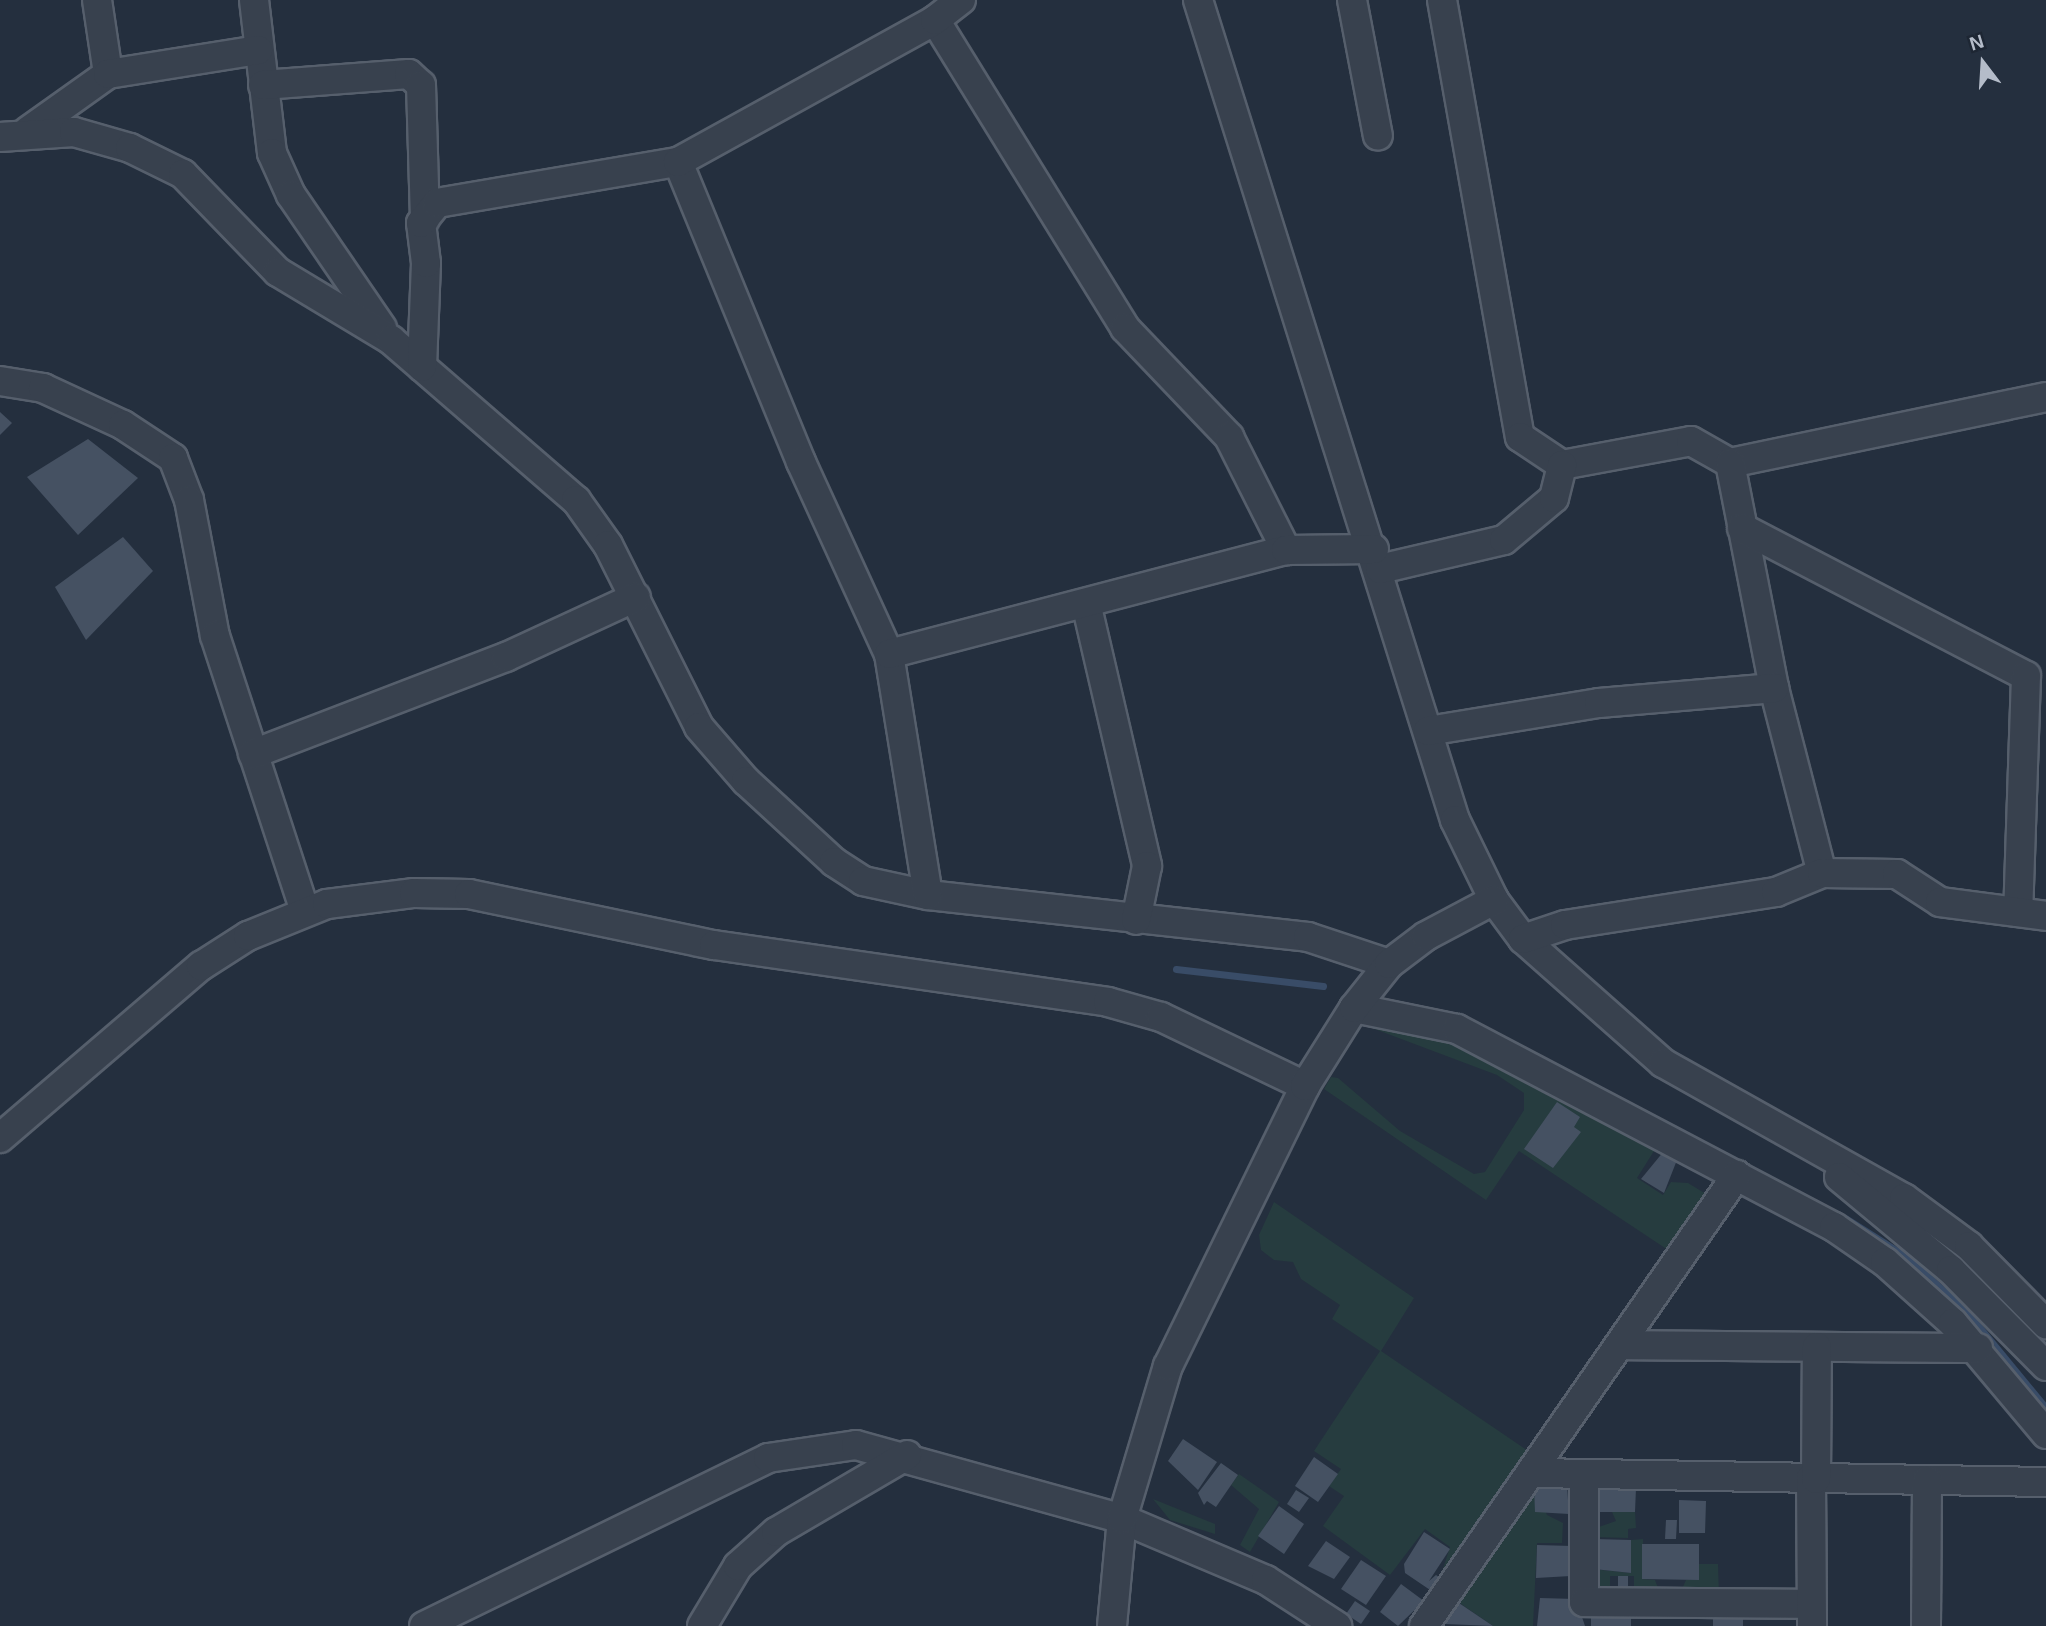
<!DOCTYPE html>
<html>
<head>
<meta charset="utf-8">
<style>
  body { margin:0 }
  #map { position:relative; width:2046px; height:1626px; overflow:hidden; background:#242f3e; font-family:Helvetica,sans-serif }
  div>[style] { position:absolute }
  .green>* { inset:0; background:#263c3f }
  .stream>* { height:7px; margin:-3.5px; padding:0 3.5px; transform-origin:3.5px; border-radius:3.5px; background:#394c67 }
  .building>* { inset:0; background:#455162 }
  .roads { filter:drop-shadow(2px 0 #565f6c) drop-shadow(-2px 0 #565f6c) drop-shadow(0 2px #565f6c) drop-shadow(0 -2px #565f6c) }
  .minor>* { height:28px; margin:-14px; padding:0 14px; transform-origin:14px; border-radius:14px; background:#38414e }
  span { translate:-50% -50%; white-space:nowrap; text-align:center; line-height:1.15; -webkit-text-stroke:6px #1d2633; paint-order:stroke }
  .north { position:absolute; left:1948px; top:28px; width:70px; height:70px; -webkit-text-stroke:5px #1d2633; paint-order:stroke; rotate:343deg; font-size:19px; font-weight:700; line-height:28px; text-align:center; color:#b4bcc9 }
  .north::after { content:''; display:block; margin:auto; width:24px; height:32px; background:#b4bcc9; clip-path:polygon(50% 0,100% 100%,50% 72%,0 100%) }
</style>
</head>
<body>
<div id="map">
  <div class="green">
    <i style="clip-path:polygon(1364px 1020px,1419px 1026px,1659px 1143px,1637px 1178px,1663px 1195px,1671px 1182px,1688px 1183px,1706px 1194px,1702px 1200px,1709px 1205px,1677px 1256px,1519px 1151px,1486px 1200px,1324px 1089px,1331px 1077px,1338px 1078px,1400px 1131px,1474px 1174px,1485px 1172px,1524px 1110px,1524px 1093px,1497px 1075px,1364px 1025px)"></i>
    <i style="clip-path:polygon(1274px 1202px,1414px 1298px,1381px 1351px,1537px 1457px,1448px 1583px,1440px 1578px,1450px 1547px,1425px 1529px,1390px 1575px,1323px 1526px,1344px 1496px,1329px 1486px,1341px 1469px,1314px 1451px,1380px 1351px,1332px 1319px,1340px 1305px,1301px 1279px,1293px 1262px,1274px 1260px,1261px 1250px,1259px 1235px)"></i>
    <i style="clip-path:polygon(1239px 1474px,1279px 1502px,1250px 1552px,1240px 1545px,1259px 1509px,1231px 1485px)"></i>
    <i style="clip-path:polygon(1534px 1483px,1547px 1515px,1563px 1523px,1562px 1543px,1537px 1543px,1533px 1626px,1493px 1626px,1451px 1597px)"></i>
    <i style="clip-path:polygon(1153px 1499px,1215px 1524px,1215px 1534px,1170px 1520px)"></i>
    <i style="clip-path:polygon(1612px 1512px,1635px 1512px,1636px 1528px,1628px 1529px,1628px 1538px,1593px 1537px,1593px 1529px,1616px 1521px)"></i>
    <i style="clip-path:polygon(1643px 1539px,1643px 1579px,1655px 1580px,1658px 1588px,1682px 1589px,1686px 1580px,1699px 1579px,1699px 1564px,1718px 1564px,1719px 1596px,1634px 1596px,1634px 1576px,1610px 1576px,1610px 1593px,1594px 1589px,1592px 1569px,1631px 1573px,1631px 1540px)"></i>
  </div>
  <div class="stream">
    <i style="left:1176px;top:969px;width:148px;rotate:6.6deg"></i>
    <i style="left:1845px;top:1218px;width:71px;rotate:32.3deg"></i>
    <i style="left:1905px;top:1256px;width:82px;rotate:42deg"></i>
    <i style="left:1966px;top:1311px;width:126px;rotate:50.5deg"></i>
  </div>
  <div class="building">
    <i style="clip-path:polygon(0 412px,12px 423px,0 435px)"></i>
    <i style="clip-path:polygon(88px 439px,138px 478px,78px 535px,27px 477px)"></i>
    <i style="clip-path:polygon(123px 537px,153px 571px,86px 640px,55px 587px)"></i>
    <i style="clip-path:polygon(1557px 1102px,1580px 1117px,1574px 1127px,1581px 1132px,1553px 1168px,1524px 1149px)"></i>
    <i style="clip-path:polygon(1664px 1151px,1677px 1160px,1664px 1193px,1641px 1179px)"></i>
    <i style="clip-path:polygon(1183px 1439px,1217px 1462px,1198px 1490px,1168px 1461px)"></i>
    <i style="clip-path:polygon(1314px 1457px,1338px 1474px,1318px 1502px,1295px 1486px)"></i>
    <i style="clip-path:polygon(1221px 1463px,1238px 1475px,1216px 1507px,1207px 1501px,1204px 1505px,1198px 1493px)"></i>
    <i style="clip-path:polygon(1567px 1485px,1569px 1514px,1535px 1512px,1534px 1486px)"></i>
    <i style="clip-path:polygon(1596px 1488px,1636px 1488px,1635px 1512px,1596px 1512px)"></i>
    <i style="clip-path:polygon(1296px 1490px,1309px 1498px,1299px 1512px,1287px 1504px)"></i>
    <i style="clip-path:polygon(1679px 1500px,1706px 1501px,1705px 1533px,1679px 1533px)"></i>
    <i style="clip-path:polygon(1279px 1506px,1304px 1524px,1284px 1554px,1258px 1536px)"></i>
    <i style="clip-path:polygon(1666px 1520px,1677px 1520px,1676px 1539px,1665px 1539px)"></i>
    <i style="clip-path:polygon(1424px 1532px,1450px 1549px,1429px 1581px,1436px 1575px,1448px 1583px,1436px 1594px,1405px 1573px,1404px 1564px)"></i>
    <i style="clip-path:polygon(1594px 1539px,1631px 1540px,1631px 1573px,1594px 1569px)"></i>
    <i style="clip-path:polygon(1326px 1541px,1350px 1557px,1334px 1579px,1308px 1566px)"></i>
    <i style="clip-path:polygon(1642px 1544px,1699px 1544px,1699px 1580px,1642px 1579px)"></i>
    <i style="clip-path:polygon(1537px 1545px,1572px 1546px,1571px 1576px,1536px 1578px)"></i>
    <i style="clip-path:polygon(1361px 1560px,1386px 1576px,1366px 1605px,1341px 1589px)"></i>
    <i style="clip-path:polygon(1618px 1576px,1628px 1576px,1628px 1595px,1618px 1594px)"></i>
    <i style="clip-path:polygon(1401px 1584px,1424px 1601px,1398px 1626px,1380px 1612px)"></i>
    <i style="clip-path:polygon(1540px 1598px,1576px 1599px,1585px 1626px,1537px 1626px)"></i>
    <i style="clip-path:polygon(1355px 1601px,1370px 1611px,1361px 1624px,1346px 1614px)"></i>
    <i style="clip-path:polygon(1459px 1603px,1493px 1626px,1445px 1624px)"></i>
    <i style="clip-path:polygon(1631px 1613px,1631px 1626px,1591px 1626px,1591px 1615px)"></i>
    <i style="clip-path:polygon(1713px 1619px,1743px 1619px,1743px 1626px,1713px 1626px)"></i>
  </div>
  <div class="roads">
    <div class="minor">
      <i style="left:97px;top:0;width:75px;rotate:81.5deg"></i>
      <i style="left:254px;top:0;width:154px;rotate:83.3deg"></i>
      <i style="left:272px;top:153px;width:46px;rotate:65.7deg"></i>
      <i style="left:291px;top:195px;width:161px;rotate:55.6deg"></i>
      <i style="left:1198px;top:0;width:859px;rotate:72.6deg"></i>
      <i style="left:1455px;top:820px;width:89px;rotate:64deg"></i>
      <i style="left:1494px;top:900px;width:49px;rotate:53.4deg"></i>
      <i style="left:1523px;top:939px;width:187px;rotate:41.5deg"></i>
      <i style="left:1663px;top:1063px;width:276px;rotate:29.3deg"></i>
      <i style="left:1904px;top:1198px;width:81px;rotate:36.4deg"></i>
      <i style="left:1969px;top:1246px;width:110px;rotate:45.4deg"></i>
      <i style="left:1352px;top:0;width:138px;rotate:79.2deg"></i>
      <i style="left:1442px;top:0;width:444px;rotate:79.9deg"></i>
      <i style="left:1520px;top:437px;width:50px;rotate:33.7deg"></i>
      <i style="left:1562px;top:465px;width:131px;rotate:-10.5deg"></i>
      <i style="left:1691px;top:441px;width:45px;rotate:29.4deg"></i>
      <i style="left:1730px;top:463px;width:323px;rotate:-11.8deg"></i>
      <i style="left:935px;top:20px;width:362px;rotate:58.3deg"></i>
      <i style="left:1125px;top:328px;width:151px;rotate:46.3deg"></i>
      <i style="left:1229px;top:437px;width:127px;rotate:63.2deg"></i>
      <i style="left:263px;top:85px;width:146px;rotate:-4.3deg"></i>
      <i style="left:409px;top:74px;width:16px;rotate:43deg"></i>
      <i style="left:421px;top:85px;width:134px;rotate:88.3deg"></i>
      <i style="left:28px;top:131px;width:98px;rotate:-35.5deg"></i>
      <i style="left:108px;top:74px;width:152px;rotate:-9.1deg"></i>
      <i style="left:0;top:137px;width:74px;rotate:-3.9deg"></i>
      <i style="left:74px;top:132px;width:58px;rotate:15.9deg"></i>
      <i style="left:130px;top:148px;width:59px;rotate:26.1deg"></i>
      <i style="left:183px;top:174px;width:136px;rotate:45.9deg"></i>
      <i style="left:278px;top:272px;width:132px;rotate:31deg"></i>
      <i style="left:391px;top:340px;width:245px;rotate:40.9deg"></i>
      <i style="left:576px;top:500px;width:55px;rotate:54.6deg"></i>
      <i style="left:608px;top:545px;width:203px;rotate:63.4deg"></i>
      <i style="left:699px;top:727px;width:72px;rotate:49deg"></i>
      <i style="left:746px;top:781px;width:120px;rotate:42.6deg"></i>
      <i style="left:834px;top:862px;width:35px;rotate:33deg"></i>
      <i style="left:863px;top:881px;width:66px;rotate:12.2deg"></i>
      <i style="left:928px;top:895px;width:382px;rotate:6.3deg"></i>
      <i style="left:1308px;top:937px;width:85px;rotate:18.4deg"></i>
      <i style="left:678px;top:162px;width:324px;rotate:67.7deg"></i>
      <i style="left:801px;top:462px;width:211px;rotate:65.4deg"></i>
      <i style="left:889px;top:654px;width:244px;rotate:80.8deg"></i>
      <i style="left:422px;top:367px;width:104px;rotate:-87.8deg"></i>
      <i style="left:426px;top:263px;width:40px;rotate:-97.1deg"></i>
      <i style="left:421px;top:223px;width:26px;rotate:-51deg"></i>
      <i style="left:437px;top:203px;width:244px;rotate:-9.7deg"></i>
      <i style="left:678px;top:162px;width:294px;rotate:-28.9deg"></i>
      <i style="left:935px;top:20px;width:33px;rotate:-38deg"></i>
      <i style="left:0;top:381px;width:44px;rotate:9.2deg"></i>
      <i style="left:43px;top:388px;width:88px;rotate:24.8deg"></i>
      <i style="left:123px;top:425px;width:60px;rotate:33.4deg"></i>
      <i style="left:173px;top:458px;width:45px;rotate:69.1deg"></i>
      <i style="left:189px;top:500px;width:138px;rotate:79.2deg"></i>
      <i style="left:215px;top:636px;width:289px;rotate:71.9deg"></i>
      <i style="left:1730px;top:463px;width:229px;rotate:78.9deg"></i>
      <i style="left:1774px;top:688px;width:191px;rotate:75.5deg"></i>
      <i style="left:1742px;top:528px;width:320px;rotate:27.5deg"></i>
      <i style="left:2026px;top:676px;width:236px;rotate:91.9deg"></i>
      <i style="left:1380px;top:569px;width:127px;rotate:-13.2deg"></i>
      <i style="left:1504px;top:540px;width:65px;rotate:-40deg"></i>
      <i style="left:1554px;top:498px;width:34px;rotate:-76deg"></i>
      <i style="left:1086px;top:603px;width:270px;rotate:76.9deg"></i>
      <i style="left:1147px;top:866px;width:55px;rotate:101.5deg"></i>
      <i style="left:889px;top:654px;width:410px;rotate:-14.7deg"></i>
      <i style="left:1286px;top:550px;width:88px;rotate:-0.7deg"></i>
      <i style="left:1428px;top:731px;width:173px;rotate:-9.3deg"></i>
      <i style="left:1599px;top:703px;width:176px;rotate:-4.9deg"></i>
      <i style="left:253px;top:754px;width:271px;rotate:-21deg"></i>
      <i style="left:506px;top:657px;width:143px;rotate:-24.8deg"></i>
      <i style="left:1523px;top:939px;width:44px;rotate:-18.4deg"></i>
      <i style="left:1565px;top:925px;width:214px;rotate:-8.9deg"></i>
      <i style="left:1776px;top:892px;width:50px;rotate:-22.4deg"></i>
      <i style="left:1822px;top:873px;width:75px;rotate:0.8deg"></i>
      <i style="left:1897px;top:874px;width:51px;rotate:33.1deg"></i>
      <i style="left:1940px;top:902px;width:107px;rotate:7.5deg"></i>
      <i style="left:1354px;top:1008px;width:105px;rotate:11.5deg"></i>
      <i style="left:1457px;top:1029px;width:426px;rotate:27.7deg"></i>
      <i style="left:1834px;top:1227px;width:62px;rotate:34.5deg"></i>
      <i style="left:1885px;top:1262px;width:91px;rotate:41.9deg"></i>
      <i style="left:1953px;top:1323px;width:145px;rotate:50deg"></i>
      <i style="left:0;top:1138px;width:265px;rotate:-40.6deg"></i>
      <i style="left:201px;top:966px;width:56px;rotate:-32.6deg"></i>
      <i style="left:248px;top:936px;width:85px;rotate:-22.1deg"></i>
      <i style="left:327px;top:904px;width:88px;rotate:-7.2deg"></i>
      <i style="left:414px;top:893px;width:55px;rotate:1deg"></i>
      <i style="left:469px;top:894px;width:250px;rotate:11.8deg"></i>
      <i style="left:714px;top:945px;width:398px;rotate:8.2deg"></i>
      <i style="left:1108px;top:1002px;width:55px;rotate:15.8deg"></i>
      <i style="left:1161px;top:1017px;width:160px;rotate:25.6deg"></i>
      <i style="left:1839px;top:1177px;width:146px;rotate:39.7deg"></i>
      <i style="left:1951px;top:1270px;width:135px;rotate:45.3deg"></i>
      <i style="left:1621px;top:1345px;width:357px;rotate:0.5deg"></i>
      <i style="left:1535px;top:1473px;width:511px;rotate:1.01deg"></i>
      <i style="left:1584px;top:1474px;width:128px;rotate:90deg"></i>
      <i style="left:1584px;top:1602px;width:227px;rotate:0.5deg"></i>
      <i style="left:1811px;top:1478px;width:148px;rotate:89.6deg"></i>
      <i style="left:1816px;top:1479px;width:132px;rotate:-89.6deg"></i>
      <i style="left:424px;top:1626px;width:383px;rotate:-26deg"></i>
      <i style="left:768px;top:1458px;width:89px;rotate:-8.4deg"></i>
      <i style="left:856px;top:1445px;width:276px;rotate:15.5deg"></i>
      <i style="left:1122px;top:1519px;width:156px;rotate:23deg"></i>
      <i style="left:1266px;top:1580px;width:85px;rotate:32.9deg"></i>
      <i style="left:702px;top:1626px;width:70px;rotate:-59deg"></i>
      <i style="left:738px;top:1566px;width:51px;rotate:-41.8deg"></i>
      <i style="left:776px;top:1532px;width:152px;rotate:-30.4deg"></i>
      <i style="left:1112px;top:1626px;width:107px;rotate:-84.7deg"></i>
      <i style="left:1122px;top:1519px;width:160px;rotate:-73.3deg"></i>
      <i style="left:1168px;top:1366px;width:312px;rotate:-63.9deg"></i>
      <i style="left:1305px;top:1086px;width:92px;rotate:-57.9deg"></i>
      <i style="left:1354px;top:1008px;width:56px;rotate:-51.5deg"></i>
      <i style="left:1389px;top:964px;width:46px;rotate:-37.1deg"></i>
      <i style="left:1426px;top:936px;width:77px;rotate:-27.9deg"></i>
      <i style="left:1424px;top:1626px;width:549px;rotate:-55.24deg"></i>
      <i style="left:1926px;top:1626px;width:146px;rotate:-89.6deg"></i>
    </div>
  </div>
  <div class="north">N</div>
</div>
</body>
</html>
